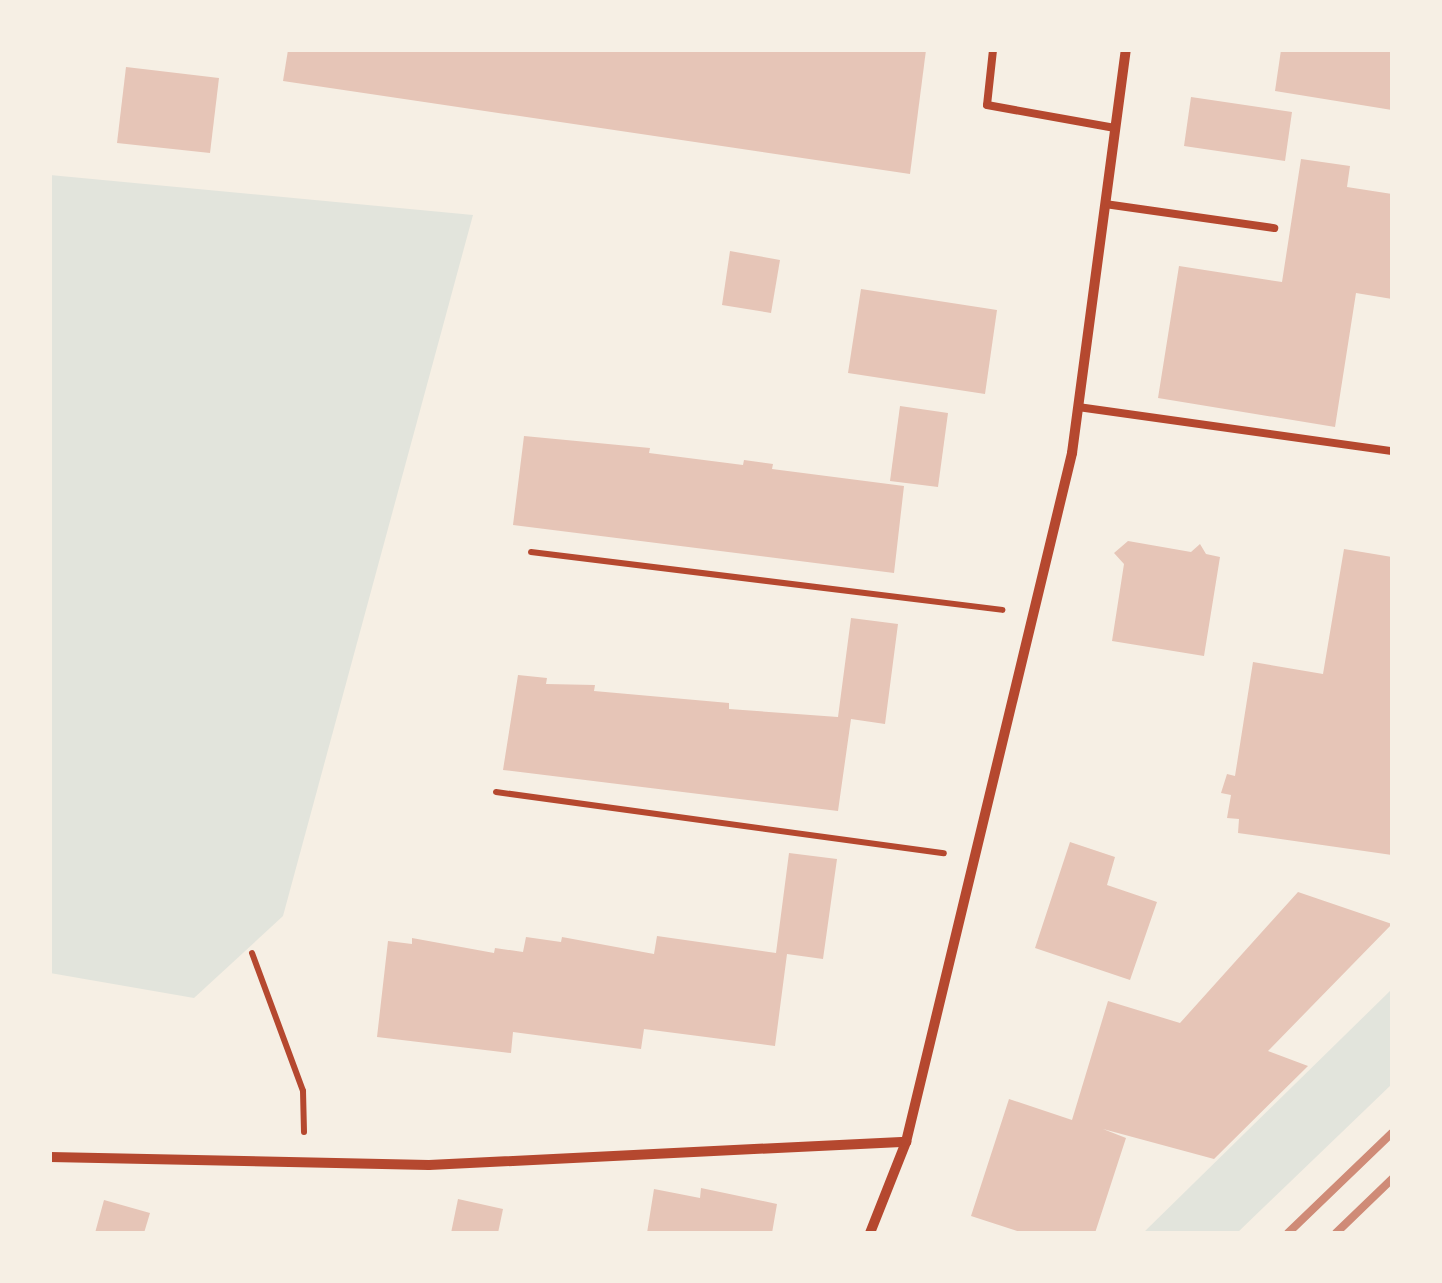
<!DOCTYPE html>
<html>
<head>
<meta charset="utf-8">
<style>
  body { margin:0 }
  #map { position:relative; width:1442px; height:1283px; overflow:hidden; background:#f6efe4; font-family:"Golos Text",sans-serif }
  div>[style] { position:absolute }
  .green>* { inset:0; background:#e2e4dc }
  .building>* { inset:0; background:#e6c5b7 }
  .path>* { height:6px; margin:-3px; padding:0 3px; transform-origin:3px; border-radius:3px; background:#b5482f }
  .service>* { height:8px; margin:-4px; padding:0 4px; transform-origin:4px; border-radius:4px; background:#b5482f }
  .minor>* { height:10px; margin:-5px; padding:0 5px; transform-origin:5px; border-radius:5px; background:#b5482f }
  .rail>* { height:8px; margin:-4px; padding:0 4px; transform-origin:4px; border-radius:4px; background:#cf8b77 }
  span { translate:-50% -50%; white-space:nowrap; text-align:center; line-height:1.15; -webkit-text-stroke:9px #f6efe4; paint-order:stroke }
  .frame { position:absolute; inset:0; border:52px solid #f6efe4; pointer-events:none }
</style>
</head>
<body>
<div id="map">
  <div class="green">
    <i style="clip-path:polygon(50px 175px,473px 215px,283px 916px,194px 998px,50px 973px)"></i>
    <i style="clip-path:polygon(1392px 989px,1392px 1084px,1237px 1233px,1143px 1233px)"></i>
  </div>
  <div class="building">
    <i style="clip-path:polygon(288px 50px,926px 50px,910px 174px,283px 81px)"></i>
    <i style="clip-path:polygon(1281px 50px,1392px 50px,1392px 110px,1275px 91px)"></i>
    <i style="clip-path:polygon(126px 67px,219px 78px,210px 153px,117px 143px)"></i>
    <i style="clip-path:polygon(1191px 97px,1292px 112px,1285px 161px,1184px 146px)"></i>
    <i style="clip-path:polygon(1301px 159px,1350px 166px,1347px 187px,1392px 194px,1392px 299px,1356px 293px,1335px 427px,1158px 398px,1179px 266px,1282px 282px)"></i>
    <i style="clip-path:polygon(730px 251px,780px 260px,771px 313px,722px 305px)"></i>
    <i style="clip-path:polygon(861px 289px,997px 310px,985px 394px,848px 373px)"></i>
    <i style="clip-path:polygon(900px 406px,948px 413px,938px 487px,890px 481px)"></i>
    <i style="clip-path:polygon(524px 436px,650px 448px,649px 453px,743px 465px,744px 460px,773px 464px,772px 469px,904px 486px,894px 573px,513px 525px)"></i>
    <i style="clip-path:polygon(1128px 541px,1191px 552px,1200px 544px,1206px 554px,1220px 557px,1204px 656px,1112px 641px,1124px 564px,1114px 553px)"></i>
    <i style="clip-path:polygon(1344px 549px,1392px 557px,1392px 855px,1238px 833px,1239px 819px,1227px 818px,1231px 795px,1221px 793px,1227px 774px,1235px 776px,1253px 662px,1323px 674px)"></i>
    <i style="clip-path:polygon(851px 618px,898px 624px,885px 724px,851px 719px,838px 811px,503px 770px,518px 675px,547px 678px,546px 684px,595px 685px,594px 691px,729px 703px,729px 709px,838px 717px)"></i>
    <i style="clip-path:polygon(1070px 842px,1115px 857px,1107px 885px,1157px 902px,1130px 980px,1035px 948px)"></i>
    <i style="clip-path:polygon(789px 853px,837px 859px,823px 959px,787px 954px,775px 1046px,644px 1029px,641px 1049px,513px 1032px,511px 1053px,377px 1037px,388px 941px,412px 944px,412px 938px,494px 953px,495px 948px,523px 952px,526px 937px,561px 942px,562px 937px,654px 954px,657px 936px,776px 953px)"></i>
    <i style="clip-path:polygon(1298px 892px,1392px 924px,1268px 1051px,1308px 1066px,1214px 1159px,1103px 1129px,1126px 1138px,1095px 1233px,1023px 1233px,971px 1216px,1009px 1099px,1072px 1120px,1108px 1001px,1180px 1023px)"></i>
    <i style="clip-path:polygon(701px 1188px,777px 1204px,772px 1233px,647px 1233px,654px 1189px,700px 1198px)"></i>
    <i style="clip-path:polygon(458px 1199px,503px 1209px,498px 1233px,451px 1233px)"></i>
    <i style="clip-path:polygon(104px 1200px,150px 1213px,144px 1233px,95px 1233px)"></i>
  </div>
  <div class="path">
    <i style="left:531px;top:552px;width:475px;rotate:7deg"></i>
    <i style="left:496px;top:792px;width:452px;rotate:7.8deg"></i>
    <i style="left:252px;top:953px;width:147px;rotate:69.7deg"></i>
    <i style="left:303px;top:1091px;width:41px;rotate:88.6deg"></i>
  </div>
  <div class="service">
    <i style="left:993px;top:50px;width:55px;rotate:96.2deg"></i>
    <i style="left:987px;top:105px;width:130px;rotate:10.2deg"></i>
    <i style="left:1105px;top:204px;width:171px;rotate:8.1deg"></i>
    <i style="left:1078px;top:407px;width:317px;rotate:8deg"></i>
  </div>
  <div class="minor">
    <i style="left:50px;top:1157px;width:379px;rotate:1.2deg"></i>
    <i style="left:429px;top:1165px;width:478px;rotate:-2.8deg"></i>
    <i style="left:870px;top:1233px;width:98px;rotate:-68.4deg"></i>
    <i style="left:906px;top:1142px;width:709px;rotate:-76.45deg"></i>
    <i style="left:1072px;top:453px;width:407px;rotate:-82.4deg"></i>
  </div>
  <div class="rail">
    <i style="left:1288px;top:1233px;width:144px;rotate:-43.9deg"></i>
    <i style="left:1336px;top:1233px;width:78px;rotate:-44deg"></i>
  </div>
  <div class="frame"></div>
</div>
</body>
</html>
